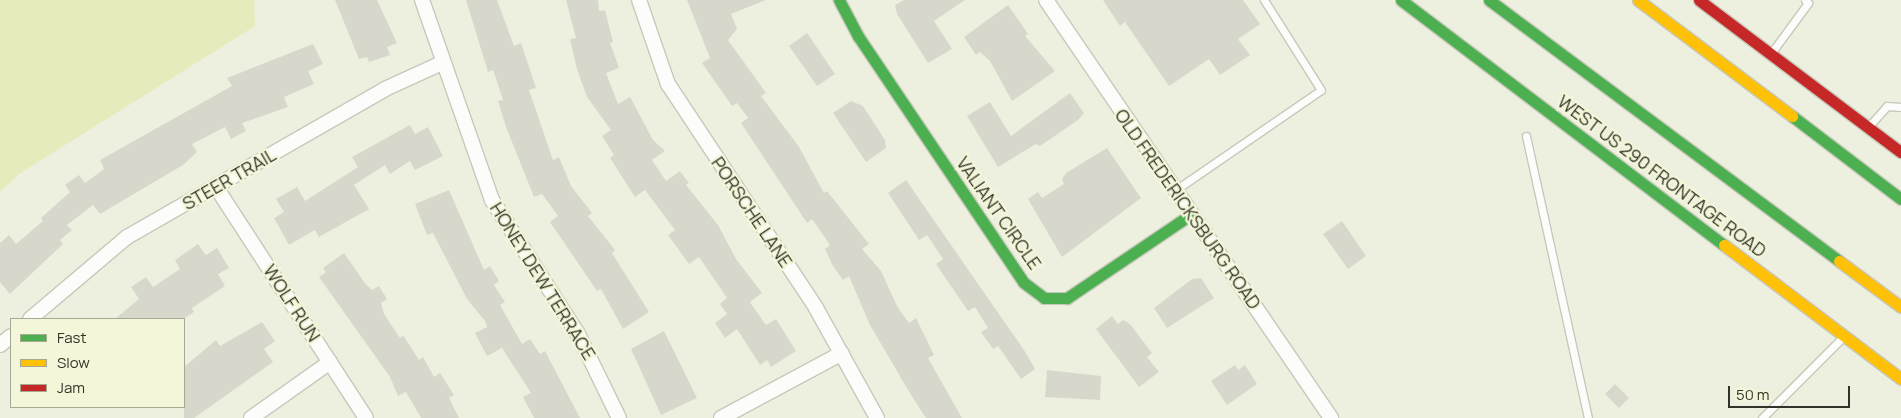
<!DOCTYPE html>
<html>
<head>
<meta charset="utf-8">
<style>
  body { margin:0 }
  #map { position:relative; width:1901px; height:418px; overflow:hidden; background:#eef0df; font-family:Manrope,sans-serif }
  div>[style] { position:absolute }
  .green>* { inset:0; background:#e7eabb }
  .building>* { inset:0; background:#d7d8cb }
  .roads { filter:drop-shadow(1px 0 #c7c8bb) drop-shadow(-1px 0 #c7c8bb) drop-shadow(0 1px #c7c8bb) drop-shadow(0 -1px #c7c8bb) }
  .lane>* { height:7px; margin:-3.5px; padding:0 3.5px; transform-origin:3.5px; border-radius:3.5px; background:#fcfdfa }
  .street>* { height:14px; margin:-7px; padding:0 7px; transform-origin:7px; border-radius:7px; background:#fcfdfa }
  .fast>* { height:11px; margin:-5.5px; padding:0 5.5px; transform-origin:5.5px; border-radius:5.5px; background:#4caf50 }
  .slow>* { height:11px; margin:-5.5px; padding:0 5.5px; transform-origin:5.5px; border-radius:5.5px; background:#ffc107 }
  .jam>* { height:11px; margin:-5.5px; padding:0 5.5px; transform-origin:5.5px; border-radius:5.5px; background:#c62828 }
  span { translate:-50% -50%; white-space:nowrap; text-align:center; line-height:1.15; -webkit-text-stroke:4.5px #f4f6d9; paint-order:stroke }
  .street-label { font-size:18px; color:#323328 }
  .legend { position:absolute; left:10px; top:318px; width:175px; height:90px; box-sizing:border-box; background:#f4f6d9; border:1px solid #a6a892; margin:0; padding:6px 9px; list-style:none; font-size:15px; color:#323328 }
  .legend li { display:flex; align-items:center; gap:10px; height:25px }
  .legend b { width:25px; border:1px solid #a6a892 }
  .scale { position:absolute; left:1728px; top:386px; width:122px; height:22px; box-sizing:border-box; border:2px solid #323328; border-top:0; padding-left:6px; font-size:15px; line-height:18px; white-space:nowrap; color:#323328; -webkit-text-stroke:4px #f4f6d9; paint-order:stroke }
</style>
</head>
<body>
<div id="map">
  <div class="green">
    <i style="clip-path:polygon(0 0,254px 0,255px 26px,19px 174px,0 192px)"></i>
  </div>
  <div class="building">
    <i style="clip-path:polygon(335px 0,377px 0,397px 43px,387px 47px,390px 55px,369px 62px,367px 57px,359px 59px)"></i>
    <i style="clip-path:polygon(466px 0,497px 0,514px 46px,521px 43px,536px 88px,529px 90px,553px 160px,559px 157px,571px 186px,592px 213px,588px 216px,615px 250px,612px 253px,649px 312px,623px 329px,601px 289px,597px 291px,550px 222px,558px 216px,542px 194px,534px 197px,506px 127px,498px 101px,503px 100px,493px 70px,488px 72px)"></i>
    <i style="clip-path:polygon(566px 0,598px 0,599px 11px,605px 10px,613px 42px,610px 43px,619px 68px,606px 73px,618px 104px,630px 97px,653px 140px,665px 151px,652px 160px,666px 181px,680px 171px,689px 183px,686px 185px,718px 225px,736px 259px,762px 293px,750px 302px,766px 325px,776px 319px,796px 351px,771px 367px,767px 360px,760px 365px,737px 329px,725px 338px,715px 323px,727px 314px,720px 304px,727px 298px,699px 257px,689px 264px,668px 235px,675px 230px,645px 190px,635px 197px,610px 158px,614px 155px,602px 136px,611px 130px,587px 97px,577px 69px,570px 39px,576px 38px)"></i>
    <i style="clip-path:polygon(687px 0,766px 0,731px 14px,737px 29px,728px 40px,766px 93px,761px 96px,799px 147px,824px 193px,827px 191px,869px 244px,862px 249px,881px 271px,898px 308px,909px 323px,916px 318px,934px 355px,928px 358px,962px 418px,926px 418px,911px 395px,870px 325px,849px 276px,843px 280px,833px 266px,825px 249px,830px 245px,812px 219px,807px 223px,741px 123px,748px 118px,737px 103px,732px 106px,702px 63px,710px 58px)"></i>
    <i style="clip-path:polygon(904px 0,965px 0,934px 21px,952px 49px,928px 63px,897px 14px,895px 5px)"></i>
    <i style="clip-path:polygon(1103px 0,1243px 0,1260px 24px,1238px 39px,1250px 55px,1220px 75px,1209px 59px,1169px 86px,1125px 22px,1120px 26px)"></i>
    <i style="clip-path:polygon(1008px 5px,1028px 34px,1025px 36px,1055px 71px,1012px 101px,990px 61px,980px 52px,976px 55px,964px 37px)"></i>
    <i style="clip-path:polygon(807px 33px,835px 74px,817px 86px,789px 46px)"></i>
    <i style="clip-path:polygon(313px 44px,323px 64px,308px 71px,314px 84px,284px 97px,288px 107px,242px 123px,246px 131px,231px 139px,225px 127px,192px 144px,197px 152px,183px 165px,100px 214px,93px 205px,67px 225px,72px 230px,60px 240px,63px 244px,10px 294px,0 282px,0 243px,9px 235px,16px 244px,43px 221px,41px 218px,70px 192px,65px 185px,79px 175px,85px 183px,104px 169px,100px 160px,232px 86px,227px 78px)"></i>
    <i style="clip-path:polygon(1070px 93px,1084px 113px,1078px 120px,1040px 146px,1036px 144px,998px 167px,967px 116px,990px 102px,1011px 136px)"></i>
    <i style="clip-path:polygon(851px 101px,863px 106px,885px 140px,886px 148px,866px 162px,833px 113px)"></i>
    <i style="clip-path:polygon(410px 125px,415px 134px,428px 127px,443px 156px,415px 170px,410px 161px,390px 174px,385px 165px,354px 185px,369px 209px,319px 237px,315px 230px,289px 245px,274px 218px,284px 212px,276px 199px,297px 187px,305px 201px,358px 167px,352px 157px)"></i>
    <i style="clip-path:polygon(1107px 148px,1141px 198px,1062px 257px,1028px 199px,1038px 192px,1042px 198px,1064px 184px,1062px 179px,1066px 173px)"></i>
    <i style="clip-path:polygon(906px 180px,1026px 353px,1035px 369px,1021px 379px,998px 346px,993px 349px,981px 332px,988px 328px,975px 307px,968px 311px,936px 264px,943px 259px,927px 235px,919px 240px,888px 193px)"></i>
    <i style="clip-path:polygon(449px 190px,484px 270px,490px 266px,499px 281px,494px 285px,505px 302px,500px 305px,522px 344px,530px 339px,540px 354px,545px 351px,580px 418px,534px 418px,523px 397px,531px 393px,502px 348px,487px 356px,475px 333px,487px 327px,485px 321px,467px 299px,433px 233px,427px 235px,415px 204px)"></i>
    <i style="clip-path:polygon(1342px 221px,1366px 256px,1348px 269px,1323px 234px)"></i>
    <i style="clip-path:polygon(198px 244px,206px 255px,217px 248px,229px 268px,218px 274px,225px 286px,192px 308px,194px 312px,183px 319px,115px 319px,139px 299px,131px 287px,146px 277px,153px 287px,180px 269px,175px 260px)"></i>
    <i style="clip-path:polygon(344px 253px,364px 282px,372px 290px,379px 286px,387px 299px,381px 303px,384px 314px,400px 338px,403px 335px,419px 360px,423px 357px,434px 377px,440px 373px,454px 395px,449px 398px,459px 418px,421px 418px,406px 392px,398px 396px,390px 377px,319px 277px,326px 272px,323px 268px)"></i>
    <i style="clip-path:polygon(1201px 278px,1214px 298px,1167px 328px,1154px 308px,1192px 279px)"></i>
    <i style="clip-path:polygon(1112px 316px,1118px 324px,1123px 320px,1130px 324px,1152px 353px,1147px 357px,1159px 372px,1139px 387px,1096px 329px)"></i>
    <i style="clip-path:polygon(262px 322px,275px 341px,264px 349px,273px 362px,194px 418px,184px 418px,184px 367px,216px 340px,220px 346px)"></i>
    <i style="clip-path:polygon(664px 331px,697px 398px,661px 415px,631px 349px)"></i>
    <i style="clip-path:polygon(1235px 365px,1238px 370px,1245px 365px,1257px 384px,1227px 405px,1211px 381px)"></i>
    <i style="clip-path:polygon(1047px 370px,1101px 376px,1100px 400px,1045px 397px)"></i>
    <i style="clip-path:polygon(1615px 384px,1629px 398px,1619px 408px,1605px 394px)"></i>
  </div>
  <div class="roads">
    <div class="lane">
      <i style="left:1772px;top:52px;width:61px;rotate:-53.7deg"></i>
      <i style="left:1808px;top:3px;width:4px;rotate:-135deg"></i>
      <i style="left:1869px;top:126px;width:27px;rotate:-48deg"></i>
      <i style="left:1887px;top:106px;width:14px;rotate:4deg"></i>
      <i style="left:1526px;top:136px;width:289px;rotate:77.6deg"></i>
      <i style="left:1174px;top:191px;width:178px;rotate:-34.5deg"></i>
      <i style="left:1321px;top:90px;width:107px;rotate:-122.3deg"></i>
      <i style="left:1762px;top:418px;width:116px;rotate:-45deg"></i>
    </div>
    <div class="street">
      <i style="left:422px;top:0;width:212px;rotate:70.7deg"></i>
      <i style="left:492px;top:200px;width:159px;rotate:57.3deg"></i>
      <i style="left:578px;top:334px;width:93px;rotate:64deg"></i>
      <i style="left:639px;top:0;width:89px;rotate:71deg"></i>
      <i style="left:668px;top:84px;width:268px;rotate:56.5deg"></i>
      <i style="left:816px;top:308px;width:126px;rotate:61deg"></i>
      <i style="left:1046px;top:0;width:506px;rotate:55.71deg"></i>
      <i style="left:216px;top:187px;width:275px;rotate:57deg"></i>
      <i style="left:30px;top:319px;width:127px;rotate:-40.2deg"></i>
      <i style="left:127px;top:237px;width:297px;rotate:-29.8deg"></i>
      <i style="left:385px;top:89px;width:63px;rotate:-24.5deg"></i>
      <i style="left:0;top:345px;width:14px;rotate:-39deg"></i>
      <i style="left:251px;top:418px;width:97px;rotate:-35.3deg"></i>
      <i style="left:721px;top:418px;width:137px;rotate:-28.2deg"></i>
    </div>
    <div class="fast">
      <i style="left:839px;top:0;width:41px;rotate:62.2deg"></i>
      <i style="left:858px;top:36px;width:296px;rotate:56.1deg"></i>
      <i style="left:1023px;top:282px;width:26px;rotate:37deg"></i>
      <i style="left:1044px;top:298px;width:23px"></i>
      <i style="left:1067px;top:298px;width:148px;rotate:-34deg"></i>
      <i style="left:1401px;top:0;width:405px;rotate:37.2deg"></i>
      <i style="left:1489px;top:0;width:437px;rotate:36.7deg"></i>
      <i style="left:1792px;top:116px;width:137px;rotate:37.3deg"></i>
    </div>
    <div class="slow">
      <i style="left:1638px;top:0;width:193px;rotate:37deg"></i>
      <i style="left:1724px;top:245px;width:222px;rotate:37.1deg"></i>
      <i style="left:1839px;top:261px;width:77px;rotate:36.6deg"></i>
    </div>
    <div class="jam">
      <i style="left:1699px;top:0;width:253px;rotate:37deg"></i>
    </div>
  </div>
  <div class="street-label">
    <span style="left:1662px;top:176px;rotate:37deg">WEST US 290 FRONTAGE ROAD</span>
    <span style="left:229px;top:179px;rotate:-30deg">STEER TRAIL</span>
    <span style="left:1188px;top:209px;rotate:55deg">OLD FREDERICKSBURG ROAD</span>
    <span style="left:752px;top:212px;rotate:56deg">PORSCHE LANE</span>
    <span style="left:999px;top:213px;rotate:55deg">VALIANT CIRCLE</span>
    <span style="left:543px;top:281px;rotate:58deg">HONEY DEW TERRACE</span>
    <span style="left:292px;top:303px;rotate:57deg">WOLF RUN</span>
  </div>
  <ul class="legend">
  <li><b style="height:6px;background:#4caf50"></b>Fast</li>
  <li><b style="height:6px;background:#ffc107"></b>Slow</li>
  <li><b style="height:6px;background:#c62828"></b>Jam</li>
  </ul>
  <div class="scale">50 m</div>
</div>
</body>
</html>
